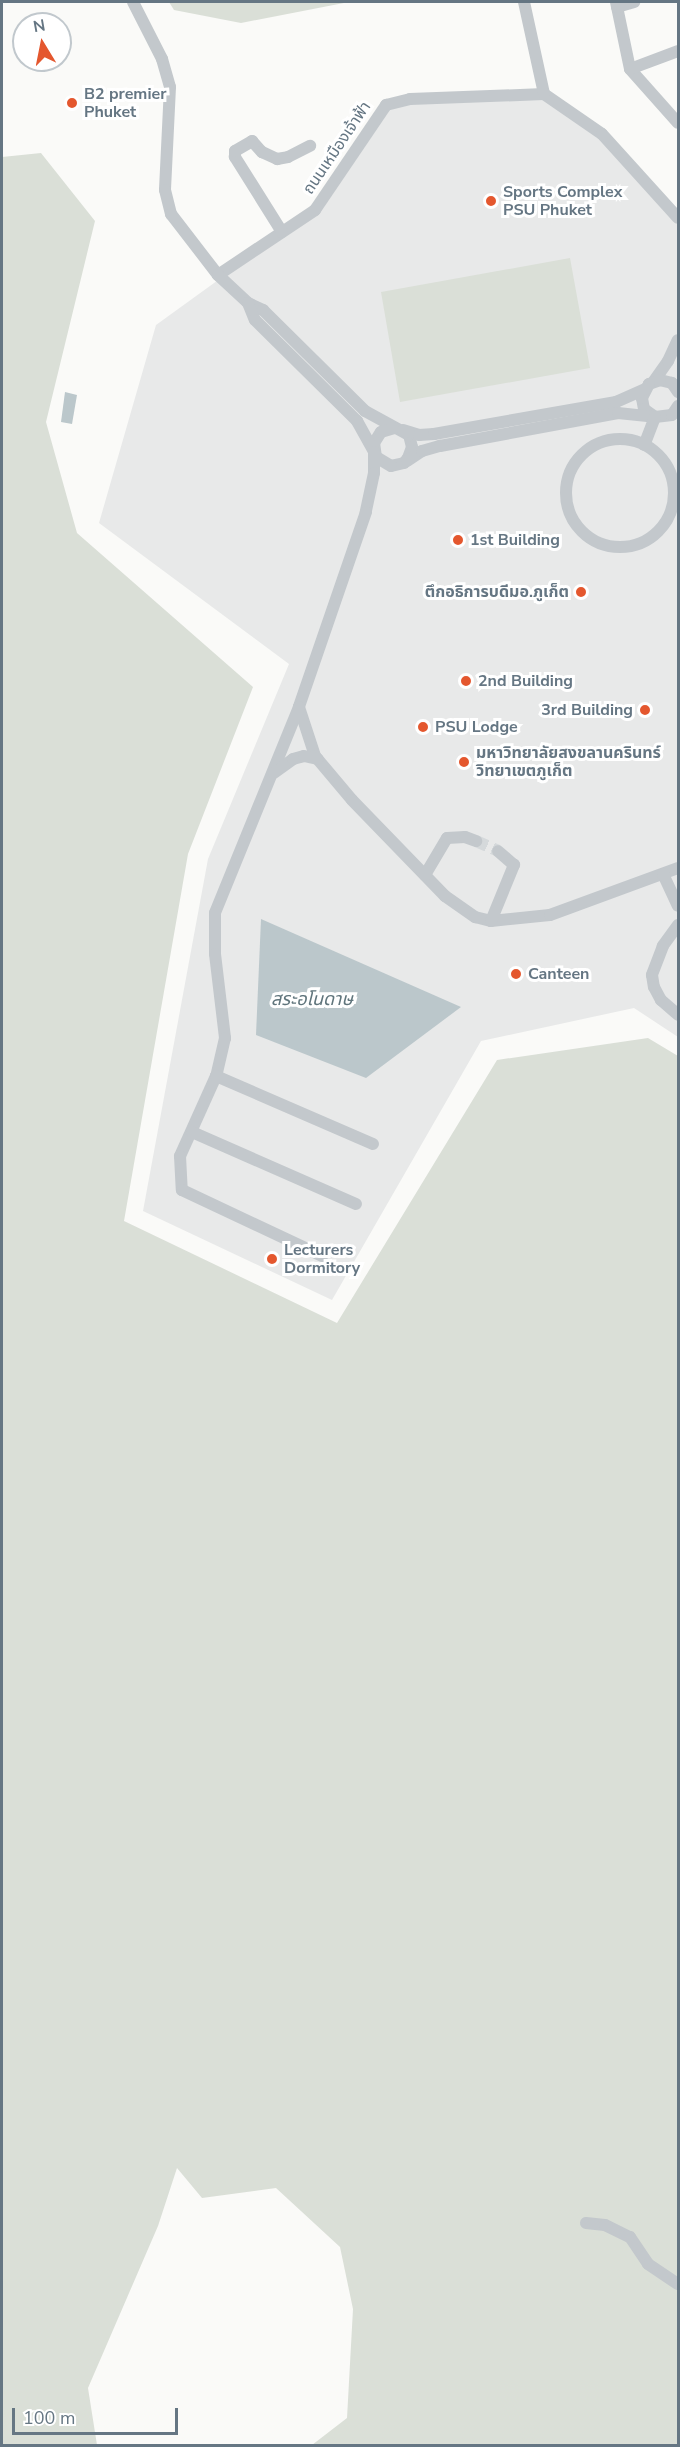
<!DOCTYPE html>
<html>
<head>
<meta charset="utf-8">
<style>
  body { margin:0 }
  #map { position:relative; width:680px; height:2447px; overflow:hidden; background:#fafaf8; font-family:"Nunito Sans","Noto Sans Thai",sans-serif }
  div>[style] { position:absolute }
  .built>* { inset:0; background:#e8e9e9 }
  .green>* { inset:0; background:#dadfd7 }
  .water>* { inset:0; background:#bbc7cb }
  .minor-tunnel>* { height:12px; margin-top:-6px; transform-origin:0; background:repeating-linear-gradient(90deg,#d5d9db 0 12px,transparent 0 18px) }
  .minor>* { height:12px; margin:-6px; padding:0 6px; transform-origin:6px; border-radius:6px; background:#c3c8cc }
  .minor>.ring { margin:-6px; padding:0; box-sizing:content-box; background:none; border:12px solid #c3c8cc; border-radius:50% }
  .dots>* { width:16px; height:16px; translate:-50% -50%; box-sizing:border-box; border:3px solid #fff; border-radius:50% }
  span { translate:-50% -50%; white-space:nowrap; text-align:center; line-height:1.15; -webkit-text-stroke:6px #fff; paint-order:stroke }
  .poi-label { font-size:16px; color:#657683; font-weight:700 }
  .left { translate:0 -50%; text-align:left }
  .right { translate:-100% -50%; text-align:right }
  .street-label { font-size:16px; color:#657683 }
  .water-label { font-size:18px; color:#60757c; font-style:italic }
  .frame { position:absolute; inset:0; border:3px solid #657683; pointer-events:none }
  .north { position:absolute; left:12px; top:12px; width:60px; height:60px; box-sizing:border-box; background:#fff; border:2px solid #c1c8cd; border-radius:50%; rotate:350deg; font-size:16px; font-weight:700; line-height:24px; text-align:center; color:#657683 }
  .north::after { content:''; display:block; margin:auto; width:21px; height:27px; background:#e4572e; clip-path:polygon(50% 0,100% 100%,50% 72%,0 100%) }
  .scale { position:absolute; left:12px; top:2408px; width:166px; height:27px; box-sizing:border-box; border:3px solid #657683; border-top:0; padding-left:8px; font-size:18px; line-height:21px; white-space:nowrap; color:#657683; -webkit-text-stroke:4px #fff; paint-order:stroke }
</style>
</head>
<body>
<div id="map">
  <div class="built">
    <i style="clip-path:polygon(544px 94px,602px 134px,678px 218px,678px 1037px,634px 1008px,481px 1041px,332px 1300px,143px 1211px,208px 859px,289px 664px,99px 523px,156px 325px,315px 210px,386px 105px)"></i>
  </div>
  <div class="green">
    <i style="clip-path:polygon(169px 2px,349px 2px,241px 23px,174px 10px)"></i>
    <i style="clip-path:polygon(41px 153px,95px 221px,46px 422px,77px 533px,253px 687px,188px 854px,124px 1221px,337px 1323px,497px 1060px,648px 1038px,678px 1056px,678px 2445px,312px 2445px,347px 2418px,353px 2309px,340px 2247px,276px 2188px,202px 2198px,177px 2168px,158px 2226px,88px 2388px,97px 2445px,2px 2446px,2px 157px)"></i>
    <i style="clip-path:polygon(570px 258px,590px 368px,400px 402px,381px 292px)"></i>
  </div>
  <div class="water">
    <i style="clip-path:polygon(65px 392px,77px 395px,72px 424px,61px 422px)"></i>
    <i style="clip-path:polygon(261px 919px,461px 1007px,366px 1078px,256px 1035px)"></i>
  </div>
  <div class="minor-tunnel">
    <i style="left:476px;top:841px;width:24px;rotate:24deg"></i>
  </div>
  <div class="minor">
    <i style="left:133px;top:2px;width:64px;rotate:63deg"></i>
    <i style="left:162px;top:59px;width:29px;rotate:74deg"></i>
    <i style="left:170px;top:87px;width:103px;rotate:92.8deg"></i>
    <i style="left:165px;top:190px;width:25px;rotate:76deg"></i>
    <i style="left:171px;top:214px;width:77px;rotate:52.4deg"></i>
    <i style="left:218px;top:275px;width:117px;rotate:-33.8deg"></i>
    <i style="left:315px;top:210px;width:127px;rotate:-55.9deg"></i>
    <i style="left:386px;top:105px;width:25px;rotate:-14deg"></i>
    <i style="left:410px;top:99px;width:134px;rotate:-2.1deg"></i>
    <i style="left:544px;top:94px;width:70px;rotate:34.6deg"></i>
    <i style="left:602px;top:134px;width:113px;rotate:47.9deg"></i>
    <i style="left:524px;top:2px;width:94px;rotate:77.7deg"></i>
    <i style="left:616px;top:2px;width:68px;rotate:78.2deg"></i>
    <i style="left:630px;top:69px;width:72px;rotate:48.4deg"></i>
    <i style="left:617px;top:7px;width:18px;rotate:-16deg"></i>
    <i style="left:630px;top:69px;width:51px;rotate:-20.6deg"></i>
    <i style="left:282px;top:232px;width:89px;rotate:-122.1deg"></i>
    <i style="left:235px;top:157px;width:6px;rotate:-90deg"></i>
    <i style="left:235px;top:151px;width:20px;rotate:-30deg"></i>
    <i style="left:252px;top:141px;width:15px;rotate:48deg"></i>
    <i style="left:262px;top:152px;width:17px;rotate:25deg"></i>
    <i style="left:277px;top:159px;width:11px;rotate:-10deg"></i>
    <i style="left:288px;top:157px;width:25px;rotate:-27deg"></i>
    <i style="left:218px;top:275px;width:41px;rotate:43deg"></i>
    <i style="left:248px;top:303px;width:17px;rotate:25deg"></i>
    <i style="left:263px;top:310px;width:144px;rotate:44.7deg"></i>
    <i style="left:365px;top:411px;width:50px;rotate:28.6deg"></i>
    <i style="left:409px;top:435px;width:12px;rotate:76deg"></i>
    <i style="left:412px;top:447px;width:12px;rotate:110deg"></i>
    <i style="left:408px;top:458px;width:6px;rotate:129deg"></i>
    <i style="left:404px;top:463px;width:13px;rotate:167deg"></i>
    <i style="left:391px;top:466px;width:17px;rotate:-149deg"></i>
    <i style="left:376px;top:457px;width:14px;rotate:-98deg"></i>
    <i style="left:374px;top:443px;width:13px;rotate:-58deg"></i>
    <i style="left:381px;top:432px;width:14px;rotate:-17deg"></i>
    <i style="left:248px;top:303px;width:18px;rotate:68deg"></i>
    <i style="left:255px;top:320px;width:144px;rotate:44.7deg"></i>
    <i style="left:357px;top:421px;width:35px;rotate:61deg"></i>
    <i style="left:374px;top:452px;width:21px;rotate:90deg"></i>
    <i style="left:374px;top:473px;width:40px;rotate:102deg"></i>
    <i style="left:366px;top:512px;width:206px;rotate:109deg"></i>
    <i style="left:299px;top:707px;width:52px;rotate:71.9deg"></i>
    <i style="left:315px;top:756px;width:57px;rotate:49.9deg"></i>
    <i style="left:352px;top:800px;width:134px;rotate:45.9deg"></i>
    <i style="left:445px;top:896px;width:37px;rotate:35deg"></i>
    <i style="left:475px;top:917px;width:16px;rotate:14deg"></i>
    <i style="left:491px;top:921px;width:59px;rotate:-5.8deg"></i>
    <i style="left:550px;top:915px;width:136px;rotate:-20.2deg"></i>
    <i style="left:654px;top:381px;width:24px;rotate:-55deg"></i>
    <i style="left:668px;top:361px;width:23px;rotate:-65deg"></i>
    <i style="left:678px;top:392px;width:11px;rotate:-124deg"></i>
    <i style="left:672px;top:383px;width:12px;rotate:-166deg"></i>
    <i style="left:660px;top:380px;width:12px;rotate:160deg"></i>
    <i style="left:649px;top:384px;width:16px;rotate:117deg"></i>
    <i style="left:642px;top:398px;width:11px;rotate:80deg"></i>
    <i style="left:644px;top:409px;width:14px;rotate:36deg"></i>
    <i style="left:655px;top:417px;width:17px;rotate:-7deg"></i>
    <i style="left:672px;top:415px;width:11px;rotate:-56deg"></i>
    <i style="left:403px;top:430px;width:17px;rotate:17deg"></i>
    <i style="left:419px;top:435px;width:15px;rotate:-4deg"></i>
    <i style="left:434px;top:434px;width:185px;rotate:-10deg"></i>
    <i style="left:616px;top:402px;width:32px;rotate:-24deg"></i>
    <i class="ring" style="left:566px;top:439px;width:96px;height:96px"></i>
    <i style="left:407px;top:461px;width:18px;rotate:-34deg"></i>
    <i style="left:422px;top:451px;width:19px;rotate:-16deg"></i>
    <i style="left:440px;top:446px;width:181px;rotate:-10.5deg"></i>
    <i style="left:618px;top:413px;width:37px;rotate:6deg"></i>
    <i style="left:655px;top:417px;width:30px;rotate:111deg"></i>
    <i style="left:299px;top:707px;width:222px;rotate:112.2deg"></i>
    <i style="left:215px;top:913px;width:41px;rotate:90deg"></i>
    <i style="left:215px;top:954px;width:85px;rotate:83.2deg"></i>
    <i style="left:225px;top:1038px;width:39px;rotate:103deg"></i>
    <i style="left:216px;top:1076px;width:88px;rotate:114.2deg"></i>
    <i style="left:180px;top:1156px;width:34px;rotate:87deg"></i>
    <i style="left:182px;top:1190px;width:155px;rotate:25.2deg"></i>
    <i style="left:274px;top:773px;width:24px;rotate:-36deg"></i>
    <i style="left:293px;top:759px;width:11px;rotate:-15deg"></i>
    <i style="left:304px;top:756px;width:14px;rotate:12deg"></i>
    <i style="left:663px;top:874px;width:35px;rotate:65deg"></i>
    <i style="left:425px;top:875px;width:43px;rotate:-59.3deg"></i>
    <i style="left:447px;top:838px;width:18px;rotate:-3deg"></i>
    <i style="left:465px;top:837px;width:12px;rotate:20deg"></i>
    <i style="left:491px;top:921px;width:61px;rotate:-67.7deg"></i>
    <i style="left:514px;top:865px;width:21px;rotate:-139deg"></i>
    <i style="left:678px;top:925px;width:26px;rotate:126deg"></i>
    <i style="left:663px;top:946px;width:31px;rotate:111deg"></i>
    <i style="left:652px;top:975px;width:12px;rotate:81deg"></i>
    <i style="left:654px;top:987px;width:15px;rotate:62deg"></i>
    <i style="left:661px;top:1000px;width:23px;rotate:41deg"></i>
    <i style="left:216px;top:1076px;width:171px;rotate:23.4deg"></i>
    <i style="left:192px;top:1132px;width:179px;rotate:23.7deg"></i>
    <i style="left:586px;top:2223px;width:19px;rotate:6deg"></i>
    <i style="left:605px;top:2225px;width:28px;rotate:26deg"></i>
    <i style="left:630px;top:2237px;width:32px;rotate:56deg"></i>
    <i style="left:648px;top:2264px;width:36px;rotate:34deg"></i>
  </div>
  <div class="dots">
    <i style="left:72px;top:103px;background:#e4572e"></i>
    <i style="left:491px;top:201px;background:#e4572e"></i>
    <i style="left:458px;top:540px;background:#e4572e"></i>
    <i style="left:581px;top:592px;background:#e4572e"></i>
    <i style="left:466px;top:681px;background:#e4572e"></i>
    <i style="left:645px;top:710px;background:#e4572e"></i>
    <i style="left:423px;top:727px;background:#e4572e"></i>
    <i style="left:464px;top:762px;background:#e4572e"></i>
    <i style="left:516px;top:974px;background:#e4572e"></i>
    <i style="left:272px;top:1259px;background:#e4572e"></i>
  </div>
  <div class="poi-label">
    <span class="left" style="left:84px;top:103px">B2 premier<br>Phuket</span>
    <span class="left" style="left:503px;top:201px">Sports Complex<br>PSU Phuket</span>
    <span class="left" style="left:470px;top:540px">1st Building</span>
    <span class="right" style="left:569px;top:592px">ตึกอธิการบดีมอ.ภูเก็ต</span>
    <span class="left" style="left:478px;top:681px">2nd Building</span>
    <span class="right" style="left:633px;top:710px">3rd Building</span>
    <span class="left" style="left:435px;top:727px">PSU Lodge</span>
    <span class="left" style="left:476px;top:762px">มหาวิทยาลัยสงขลานครินทร์<br>วิทยาเขตภูเก็ต</span>
    <span class="left" style="left:528px;top:974px">Canteen</span>
    <span class="left" style="left:284px;top:1259px">Lecturers<br>Dormitory</span>
  </div>
  <div class="street-label">
    <span style="left:337px;top:148px;rotate:-56deg">ถนนเหมืองเจ้าฟ้า</span>
  </div>
  <div class="water-label">
    <span style="left:312px;top:999px">สระอโนดาษ</span>
  </div>
  <div class="frame"></div>
  <div class="north">N</div>
  <div class="scale">100 m</div>
</div>
</body>
</html>
